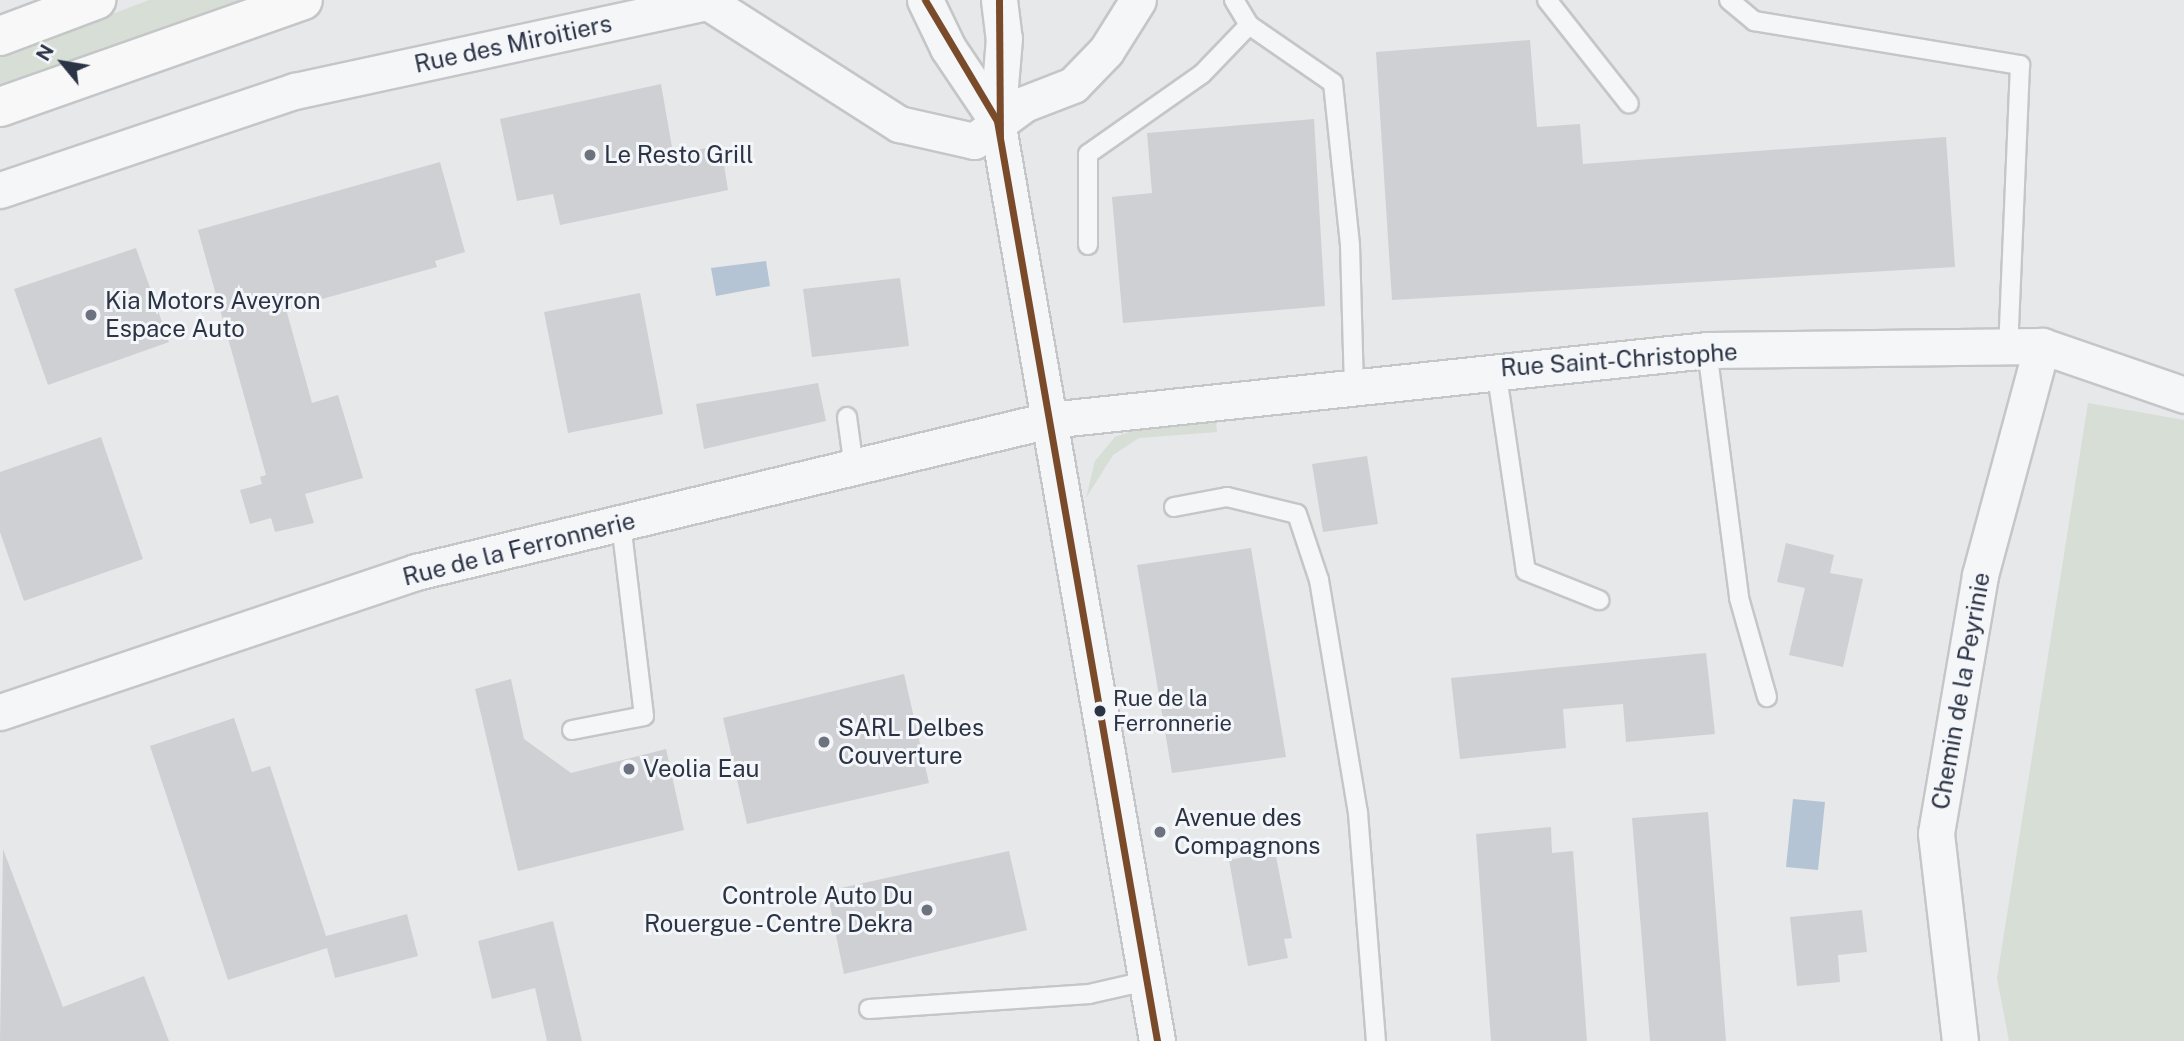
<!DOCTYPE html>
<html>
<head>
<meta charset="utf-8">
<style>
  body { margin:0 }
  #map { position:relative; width:2184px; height:1041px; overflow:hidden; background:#e6e8ea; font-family:"Public Sans",sans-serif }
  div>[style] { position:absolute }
  .green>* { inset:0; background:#d6ded6 }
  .water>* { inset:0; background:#b4c4d5 }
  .building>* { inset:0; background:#ced0d3 }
  .roads { filter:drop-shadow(2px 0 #c4c6c8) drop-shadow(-2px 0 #c4c6c8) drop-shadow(0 2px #c4c6c8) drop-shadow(0 -2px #c4c6c8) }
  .lane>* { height:18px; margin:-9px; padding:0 9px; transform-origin:9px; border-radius:9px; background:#f5f6f7 }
  .street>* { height:35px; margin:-17.5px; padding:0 17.5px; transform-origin:17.5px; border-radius:17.5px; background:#f5f6f7 }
  .primary>* { height:38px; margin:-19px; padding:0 19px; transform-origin:19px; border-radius:19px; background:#f8f8f8 }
  .bus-1>* { height:7px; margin:-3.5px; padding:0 3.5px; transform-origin:3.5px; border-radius:3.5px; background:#7a4b2a }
  .dots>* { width:19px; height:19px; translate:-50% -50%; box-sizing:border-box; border:4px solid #f4f6f9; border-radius:50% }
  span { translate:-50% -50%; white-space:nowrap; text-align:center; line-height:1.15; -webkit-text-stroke:6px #f4f6f9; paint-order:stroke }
  .bus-label { font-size:22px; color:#2b3445 }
  .left { translate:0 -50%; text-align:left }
  .street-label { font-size:24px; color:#2b3445 }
  .poi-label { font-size:24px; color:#2b3445 }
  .right { translate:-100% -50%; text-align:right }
  .north { position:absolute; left:28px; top:28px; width:70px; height:70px; -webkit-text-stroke:5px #f4f6f9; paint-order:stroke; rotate:300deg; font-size:19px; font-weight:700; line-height:28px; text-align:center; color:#2b3445 }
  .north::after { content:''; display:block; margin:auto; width:24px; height:32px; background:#2b3445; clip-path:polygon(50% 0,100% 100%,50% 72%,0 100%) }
</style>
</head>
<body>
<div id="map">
  <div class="green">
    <i style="clip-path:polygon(149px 0,263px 0,0 84px,0 57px)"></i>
    <i style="clip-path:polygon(2088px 403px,2184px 420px,2184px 1041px,2009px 1041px,1997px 978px)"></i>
    <i style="clip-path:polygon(1216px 421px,1217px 432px,1139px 438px,1113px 455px,1086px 498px,1095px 461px,1115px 437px,1143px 427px)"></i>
  </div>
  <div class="water">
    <i style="clip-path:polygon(766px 261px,770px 286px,716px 296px,711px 268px)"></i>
    <i style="clip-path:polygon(1793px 799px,1825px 802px,1818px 870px,1786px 867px)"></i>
  </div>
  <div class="building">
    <i style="clip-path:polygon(1530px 40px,1537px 127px,1580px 124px,1583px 164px,1946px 137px,1955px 267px,1392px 300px,1376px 52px)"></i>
    <i style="clip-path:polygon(661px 84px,673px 153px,721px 146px,728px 190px,560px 225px,553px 194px,517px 201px,500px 119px)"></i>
    <i style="clip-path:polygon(1314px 119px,1325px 306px,1123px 323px,1112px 197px,1152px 193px,1147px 133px)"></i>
    <i style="clip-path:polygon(440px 162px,465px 252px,435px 261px,437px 267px,286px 309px,312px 403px,338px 395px,363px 478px,305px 494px,314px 523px,275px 532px,271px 518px,250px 524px,240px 490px,262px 484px,260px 477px,266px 475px,198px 230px)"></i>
    <i style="clip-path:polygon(136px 248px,169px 342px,48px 385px,14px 289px)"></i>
    <i style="clip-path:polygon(900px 278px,909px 346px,812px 357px,803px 289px)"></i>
    <i style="clip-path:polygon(640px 293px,663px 414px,568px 433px,544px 312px)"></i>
    <i style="clip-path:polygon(818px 383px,826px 421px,704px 449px,696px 404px)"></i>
    <i style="clip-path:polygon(101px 437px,143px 559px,24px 601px,0 532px,0 472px)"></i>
    <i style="clip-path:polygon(1367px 456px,1378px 524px,1323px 532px,1312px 464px)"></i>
    <i style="clip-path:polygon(1786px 543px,1834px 555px,1830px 573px,1863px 579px,1843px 667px,1789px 655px,1805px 588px,1777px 582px)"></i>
    <i style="clip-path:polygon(1251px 548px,1286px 757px,1172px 773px,1137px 565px)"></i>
    <i style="clip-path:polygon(1706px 653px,1715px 734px,1626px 742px,1623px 704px,1563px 709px,1566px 748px,1460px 759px,1451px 678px)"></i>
    <i style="clip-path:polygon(904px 674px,929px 783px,747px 824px,723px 718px)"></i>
    <i style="clip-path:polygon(511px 679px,524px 739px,571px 773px,666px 749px,684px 830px,518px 871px,475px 689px)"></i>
    <i style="clip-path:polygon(234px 718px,252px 772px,270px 766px,326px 936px,407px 914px,418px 956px,335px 978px,327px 948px,228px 980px,150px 746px)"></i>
    <i style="clip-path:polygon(1708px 812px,1726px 1041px,1650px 1041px,1632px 818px)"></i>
    <i style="clip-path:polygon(1551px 827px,1552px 853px,1573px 851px,1587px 1041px,1491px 1041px,1476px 834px)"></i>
    <i style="clip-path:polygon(3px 849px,63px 1007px,144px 976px,169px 1041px,0 1041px)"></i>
    <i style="clip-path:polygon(1009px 851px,1027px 930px,844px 974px,827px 891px)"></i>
    <i style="clip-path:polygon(1275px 851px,1292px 938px,1284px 939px,1288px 958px,1248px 966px,1229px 860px)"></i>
    <i style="clip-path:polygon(1862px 910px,1867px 952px,1838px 955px,1840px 982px,1797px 986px,1790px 917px)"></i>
    <i style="clip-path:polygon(553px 921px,582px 1041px,547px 1041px,535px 988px,492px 999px,478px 941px)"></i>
  </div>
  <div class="roads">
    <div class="lane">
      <i style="left:1547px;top:0;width:132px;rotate:51.7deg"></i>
      <i style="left:1729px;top:0;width:33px;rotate:40deg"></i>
      <i style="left:1754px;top:21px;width:270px;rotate:9.4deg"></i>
      <i style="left:2020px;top:65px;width:282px;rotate:92.4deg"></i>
      <i style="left:1249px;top:25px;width:102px;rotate:34.6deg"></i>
      <i style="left:1333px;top:83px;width:163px;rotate:84deg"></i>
      <i style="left:1350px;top:245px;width:140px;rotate:88.4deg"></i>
      <i style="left:1088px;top:245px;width:91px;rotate:-90deg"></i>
      <i style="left:1088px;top:154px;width:139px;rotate:-35.1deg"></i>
      <i style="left:1202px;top:74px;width:68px;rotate:-46.2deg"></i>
      <i style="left:1249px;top:25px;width:29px;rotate:-121deg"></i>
      <i style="left:1707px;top:350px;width:250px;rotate:82.6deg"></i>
      <i style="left:1739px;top:598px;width:103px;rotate:74.2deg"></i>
      <i style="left:1496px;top:369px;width:204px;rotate:81.6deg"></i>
      <i style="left:1526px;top:571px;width:79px;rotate:21.7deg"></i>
      <i style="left:847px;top:417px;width:51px;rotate:82.2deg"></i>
      <i style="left:1174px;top:507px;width:54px;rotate:-10.7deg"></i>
      <i style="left:1227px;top:497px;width:72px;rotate:13.7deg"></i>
      <i style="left:1297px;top:514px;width:70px;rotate:71.6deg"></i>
      <i style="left:1319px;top:580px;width:236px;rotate:80.5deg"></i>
      <i style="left:1358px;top:813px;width:229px;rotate:85.5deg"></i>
      <i style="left:572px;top:730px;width:73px;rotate:-11deg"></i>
      <i style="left:644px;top:716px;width:194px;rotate:-96.8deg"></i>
      <i style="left:869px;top:1009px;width:221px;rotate:-3.9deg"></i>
      <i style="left:1089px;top:994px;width:58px;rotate:-12.8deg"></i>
    </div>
    <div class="street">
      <i style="left:925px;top:0;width:53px;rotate:64.4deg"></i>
      <i style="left:948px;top:48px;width:88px;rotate:56.1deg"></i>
      <i style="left:999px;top:0;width:38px;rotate:83deg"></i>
      <i style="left:1004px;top:38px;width:83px;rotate:94.8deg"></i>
      <i style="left:997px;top:121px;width:934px;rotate:80.13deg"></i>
      <i style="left:0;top:190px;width:311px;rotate:-18.6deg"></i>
      <i style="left:295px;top:91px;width:422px;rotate:-12.2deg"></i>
      <i style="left:708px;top:2px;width:227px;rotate:32.6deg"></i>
      <i style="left:899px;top:124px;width:77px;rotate:12.8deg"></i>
      <i style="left:974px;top:141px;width:62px;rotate:-36.5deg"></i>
      <i style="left:1024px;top:104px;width:53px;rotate:-21.2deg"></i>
      <i style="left:1073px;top:85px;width:47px;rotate:-45.9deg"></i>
      <i style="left:1106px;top:51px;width:60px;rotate:-57.9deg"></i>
      <i style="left:0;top:712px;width:439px;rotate:-18.6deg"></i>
      <i style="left:416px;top:572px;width:651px;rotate:-13.5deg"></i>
      <i style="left:1049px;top:420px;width:662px;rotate:-6.07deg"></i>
      <i style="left:1707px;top:350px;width:335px;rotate:-0.7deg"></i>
      <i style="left:2042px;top:346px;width:150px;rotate:19deg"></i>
      <i style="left:1960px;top:1041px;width:209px;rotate:-96.6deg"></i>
      <i style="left:1936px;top:833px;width:262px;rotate:-80.3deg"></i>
      <i style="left:1980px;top:575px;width:237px;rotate:-74.9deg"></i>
    </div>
    <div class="primary">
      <i style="left:0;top:36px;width:103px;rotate:-20.6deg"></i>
      <i style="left:0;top:107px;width:321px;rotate:-19.4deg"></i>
    </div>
  </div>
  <div class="bus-1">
    <i style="left:925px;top:0;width:141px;rotate:59.2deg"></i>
    <i style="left:997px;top:121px;width:934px;rotate:80.13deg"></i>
    <i style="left:999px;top:0;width:136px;rotate:89.6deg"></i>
  </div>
  <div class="dots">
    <i style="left:590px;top:155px;background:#6c737f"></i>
    <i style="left:91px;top:315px;background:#6c737f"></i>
    <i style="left:1100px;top:711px;background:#2b3445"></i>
    <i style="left:824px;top:742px;background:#6c737f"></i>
    <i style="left:629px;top:769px;background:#6c737f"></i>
    <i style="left:1160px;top:832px;background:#6c737f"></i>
    <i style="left:927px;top:910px;background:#6c737f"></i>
  </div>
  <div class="bus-label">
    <span class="left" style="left:1113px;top:711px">Rue de la<br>Ferronnerie</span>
  </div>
  <div class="street-label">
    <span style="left:513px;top:44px;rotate:-12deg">Rue des Miroitiers</span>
    <span style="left:1619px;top:360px;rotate:-4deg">Rue Saint-Christophe</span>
    <span style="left:519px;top:549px;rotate:-14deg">Rue de la Ferronnerie</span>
    <span style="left:1961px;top:691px;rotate:-80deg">Chemin de la Peyrinie</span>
  </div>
  <div class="poi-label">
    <span class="left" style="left:604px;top:155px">Le Resto Grill</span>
    <span class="left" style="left:105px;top:315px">Kia Motors Aveyron<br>Espace Auto</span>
    <span class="left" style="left:838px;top:742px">SARL Delbes<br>Couverture</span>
    <span class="left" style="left:643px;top:769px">Veolia Eau</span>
    <span class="left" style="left:1174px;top:832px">Avenue des<br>Compagnons</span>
    <span class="right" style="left:913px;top:910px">Controle Auto Du<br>Rouergue - Centre Dekra</span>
  </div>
  <div class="north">N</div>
</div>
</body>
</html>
